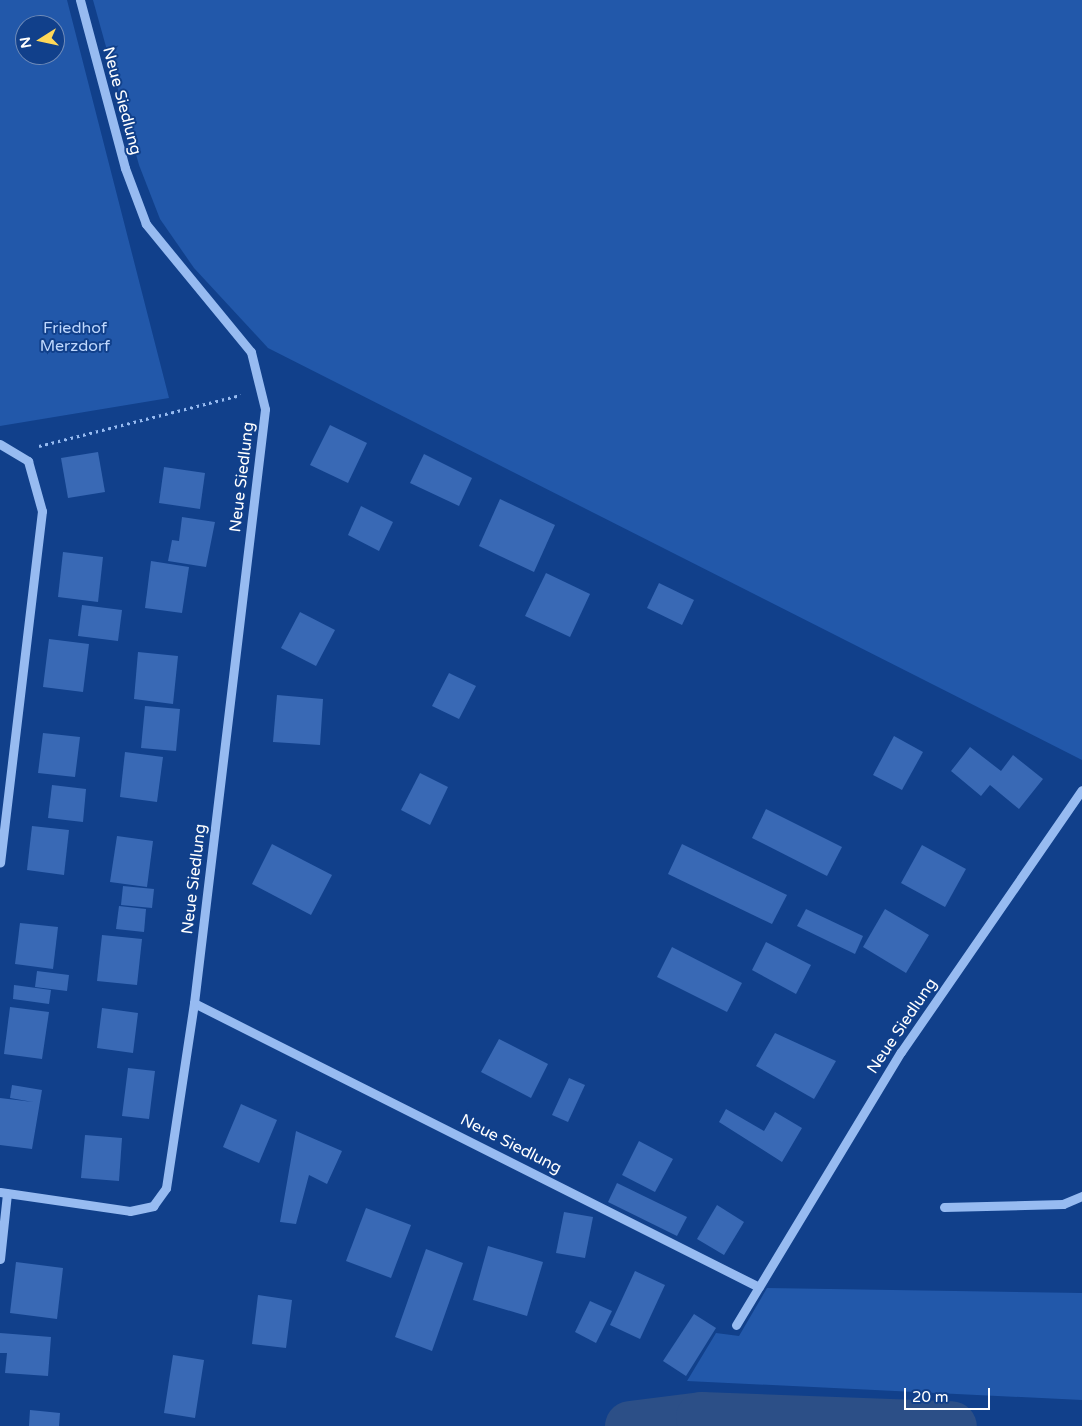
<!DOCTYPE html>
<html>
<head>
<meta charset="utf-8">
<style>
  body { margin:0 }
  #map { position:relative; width:1082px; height:1426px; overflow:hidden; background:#11408b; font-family:"Varela Round",sans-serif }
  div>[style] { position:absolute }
  .green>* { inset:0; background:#2258aa }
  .river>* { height:51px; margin:-25.5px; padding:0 25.5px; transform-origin:25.5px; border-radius:25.5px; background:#2c4f87 }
  .building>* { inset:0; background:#3969b5 }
  .path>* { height:3px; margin-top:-1.5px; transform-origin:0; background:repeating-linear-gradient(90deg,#97bbf1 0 2.5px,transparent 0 6.5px) }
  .minor>* { height:9px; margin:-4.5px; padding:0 4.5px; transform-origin:4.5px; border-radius:4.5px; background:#97bbf1 }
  span { translate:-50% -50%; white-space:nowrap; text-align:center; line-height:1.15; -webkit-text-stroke:4px #11408b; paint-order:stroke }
  .street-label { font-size:16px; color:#fff }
  .park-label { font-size:16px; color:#bed7fd }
  .north { position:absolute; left:15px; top:15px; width:50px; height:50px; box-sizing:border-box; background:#11408b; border:1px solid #708cb9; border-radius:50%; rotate:260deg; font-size:14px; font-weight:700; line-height:20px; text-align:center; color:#fff }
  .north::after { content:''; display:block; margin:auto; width:18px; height:22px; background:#ffd858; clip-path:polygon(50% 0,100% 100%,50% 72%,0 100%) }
  .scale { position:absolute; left:904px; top:1388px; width:86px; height:22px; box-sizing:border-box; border:2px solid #fff; border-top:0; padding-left:6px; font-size:15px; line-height:18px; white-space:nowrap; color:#fff; -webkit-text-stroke:4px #11408b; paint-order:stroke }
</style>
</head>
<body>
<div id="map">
  <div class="green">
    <i style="clip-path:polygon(evenodd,0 0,67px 0,169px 398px,0 426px,0 0,25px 25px,55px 25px,55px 55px,25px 55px,25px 25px)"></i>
    <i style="clip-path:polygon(93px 0,1082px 0,1082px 760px,268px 348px,194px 268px,160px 219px,139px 165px)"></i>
    <i style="clip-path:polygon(767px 1288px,1082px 1293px,1082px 1400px,687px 1381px,716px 1333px,739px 1336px)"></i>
  </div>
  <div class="river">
    <i style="left:630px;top:1426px;width:72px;rotate:-7.2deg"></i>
    <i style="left:701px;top:1417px;width:250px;rotate:2.1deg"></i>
  </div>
  <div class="building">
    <i style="clip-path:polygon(330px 425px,367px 443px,348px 483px,310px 465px)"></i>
    <i style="clip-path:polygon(98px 452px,105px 492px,68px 498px,61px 458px)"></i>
    <i style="clip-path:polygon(424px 454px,472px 478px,459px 506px,410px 483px)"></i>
    <i style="clip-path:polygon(164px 467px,205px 473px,200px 509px,159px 503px)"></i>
    <i style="clip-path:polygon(500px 499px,555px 525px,534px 572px,479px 546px)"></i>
    <i style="clip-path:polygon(361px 506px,393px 522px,379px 551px,348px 535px)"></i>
    <i style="clip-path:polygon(182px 517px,215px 522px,206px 567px,168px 561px,172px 540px,179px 541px)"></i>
    <i style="clip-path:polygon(63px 552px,103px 557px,98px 602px,58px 597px)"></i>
    <i style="clip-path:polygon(151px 561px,189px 567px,182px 613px,145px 608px)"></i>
    <i style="clip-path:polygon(546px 573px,590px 594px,570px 637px,525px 616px)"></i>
    <i style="clip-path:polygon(659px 583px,694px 600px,682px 625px,647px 608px)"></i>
    <i style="clip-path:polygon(82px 605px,122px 610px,118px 641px,78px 636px)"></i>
    <i style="clip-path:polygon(300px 612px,335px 630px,316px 666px,281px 648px)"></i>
    <i style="clip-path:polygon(49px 639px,89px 644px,83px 692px,43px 687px)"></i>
    <i style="clip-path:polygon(138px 652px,178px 656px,173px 704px,134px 699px)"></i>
    <i style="clip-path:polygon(449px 673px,476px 686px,459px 719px,432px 706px)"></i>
    <i style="clip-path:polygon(277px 695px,323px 699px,320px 745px,273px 742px)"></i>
    <i style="clip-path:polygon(145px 706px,180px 709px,176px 751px,141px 748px)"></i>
    <i style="clip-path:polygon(43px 733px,80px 737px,75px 777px,38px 773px)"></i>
    <i style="clip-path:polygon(894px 736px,923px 752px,902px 790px,873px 775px)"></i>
    <i style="clip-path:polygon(970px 747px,1001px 771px,1013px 755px,1043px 779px,1019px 809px,990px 785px,981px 796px,951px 771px)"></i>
    <i style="clip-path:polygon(125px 752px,163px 757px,157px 802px,120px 797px)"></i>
    <i style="clip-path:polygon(420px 773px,448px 787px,430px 825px,401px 810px)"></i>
    <i style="clip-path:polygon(52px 785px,86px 789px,83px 822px,48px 818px)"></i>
    <i style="clip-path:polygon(766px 809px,842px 847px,827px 876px,752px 838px)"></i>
    <i style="clip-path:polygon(32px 826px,69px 830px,64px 875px,27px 870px)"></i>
    <i style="clip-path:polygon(117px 836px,153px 841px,147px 887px,110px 882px)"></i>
    <i style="clip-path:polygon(272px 844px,332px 875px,311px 915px,252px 884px)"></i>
    <i style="clip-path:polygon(682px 844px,787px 895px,772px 924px,668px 874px)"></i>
    <i style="clip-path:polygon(922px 845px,966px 869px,945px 907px,901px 883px)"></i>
    <i style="clip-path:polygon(123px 886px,154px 889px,152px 908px,121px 905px)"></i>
    <i style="clip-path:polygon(119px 906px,146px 909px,144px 932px,116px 929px)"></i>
    <i style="clip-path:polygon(806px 909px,863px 936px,855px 954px,797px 926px)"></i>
    <i style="clip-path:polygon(885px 909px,929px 935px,906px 973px,863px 947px)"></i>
    <i style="clip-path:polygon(20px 923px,58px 927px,53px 969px,15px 964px)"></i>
    <i style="clip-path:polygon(102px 935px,142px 939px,137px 985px,97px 981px)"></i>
    <i style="clip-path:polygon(766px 942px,811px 965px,796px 994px,752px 970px)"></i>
    <i style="clip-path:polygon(672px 947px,742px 983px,727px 1012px,657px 977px)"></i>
    <i style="clip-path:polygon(37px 971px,69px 975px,67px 991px,35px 987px)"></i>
    <i style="clip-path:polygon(14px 985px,51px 990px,49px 1004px,13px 999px)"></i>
    <i style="clip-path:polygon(10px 1007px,49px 1012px,42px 1059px,4px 1054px)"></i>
    <i style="clip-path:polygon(102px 1008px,138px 1013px,133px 1053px,97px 1048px)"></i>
    <i style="clip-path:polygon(775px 1033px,836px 1061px,814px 1099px,756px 1066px)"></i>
    <i style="clip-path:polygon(499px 1039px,548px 1064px,531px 1098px,481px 1072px)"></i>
    <i style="clip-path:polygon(128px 1068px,155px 1071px,149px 1119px,122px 1116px)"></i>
    <i style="clip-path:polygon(569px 1078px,585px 1085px,568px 1122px,552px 1115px)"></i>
    <i style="clip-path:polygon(12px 1085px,42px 1090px,32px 1149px,0 1145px,0 1098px,33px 1102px,10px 1098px)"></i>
    <i style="clip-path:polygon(241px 1104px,277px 1120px,259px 1163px,223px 1147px)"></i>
    <i style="clip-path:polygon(726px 1109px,764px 1131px,775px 1112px,802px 1128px,782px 1162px,719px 1122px)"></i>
    <i style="clip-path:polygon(296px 1131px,342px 1151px,327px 1184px,309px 1175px,296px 1224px,280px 1222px)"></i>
    <i style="clip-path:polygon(85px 1135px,122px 1138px,119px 1181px,81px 1178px)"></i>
    <i style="clip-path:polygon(639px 1141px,673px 1159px,655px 1192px,622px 1175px)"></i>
    <i style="clip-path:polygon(617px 1183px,687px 1217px,677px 1236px,608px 1202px)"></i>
    <i style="clip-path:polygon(717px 1205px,744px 1222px,724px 1255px,697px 1239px)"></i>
    <i style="clip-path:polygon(366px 1208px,411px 1225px,391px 1278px,346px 1261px)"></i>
    <i style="clip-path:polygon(564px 1212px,593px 1217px,585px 1258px,556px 1253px)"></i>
    <i style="clip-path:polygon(488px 1246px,543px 1262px,527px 1316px,473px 1300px)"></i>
    <i style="clip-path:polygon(426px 1249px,463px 1263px,432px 1351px,395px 1337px)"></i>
    <i style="clip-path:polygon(16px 1262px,63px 1268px,57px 1319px,10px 1313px)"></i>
    <i style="clip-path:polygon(635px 1271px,665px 1285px,640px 1339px,610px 1325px)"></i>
    <i style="clip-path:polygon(258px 1295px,292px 1300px,286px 1348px,252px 1344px)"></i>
    <i style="clip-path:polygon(590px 1301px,612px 1311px,596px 1343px,575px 1332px)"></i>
    <i style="clip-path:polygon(694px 1314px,716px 1328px,686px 1376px,663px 1361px)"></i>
    <i style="clip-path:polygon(0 1333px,51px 1337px,48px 1376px,5px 1373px,7px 1353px,0 1353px)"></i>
    <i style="clip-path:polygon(173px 1355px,204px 1360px,195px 1418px,164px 1413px)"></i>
    <i style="clip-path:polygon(30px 1410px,60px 1413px,59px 1426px,29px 1426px)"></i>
  </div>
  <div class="path">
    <i style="left:39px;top:446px;width:208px;rotate:-14.2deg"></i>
  </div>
  <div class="minor">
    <i style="left:0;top:444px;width:33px;rotate:31deg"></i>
    <i style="left:28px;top:461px;width:52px;rotate:74.4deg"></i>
    <i style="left:42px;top:511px;width:354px;rotate:96.8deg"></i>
    <i style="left:194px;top:1003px;width:632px;rotate:26.69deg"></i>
    <i style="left:0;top:1192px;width:131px;rotate:8.3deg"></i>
    <i style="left:130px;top:1211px;width:24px;rotate:-12deg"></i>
    <i style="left:153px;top:1206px;width:22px;rotate:-54deg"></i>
    <i style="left:166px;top:1188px;width:187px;rotate:-81.4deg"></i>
    <i style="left:194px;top:1003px;width:598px;rotate:-83.18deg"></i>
    <i style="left:265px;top:409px;width:59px;rotate:-103.8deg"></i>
    <i style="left:251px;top:352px;width:166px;rotate:-129.4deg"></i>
    <i style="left:146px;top:224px;width:60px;rotate:-110.6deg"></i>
    <i style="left:125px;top:168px;width:174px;rotate:-105deg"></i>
    <i style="left:944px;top:1207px;width:119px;rotate:-1.4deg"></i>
    <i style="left:1063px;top:1204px;width:21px;rotate:-23deg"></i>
    <i style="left:0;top:1259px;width:66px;rotate:-83.9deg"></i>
    <i style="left:736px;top:1325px;width:319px;rotate:-58.9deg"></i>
    <i style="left:901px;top:1052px;width:318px;rotate:-55.4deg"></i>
  </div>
  <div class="street-label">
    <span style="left:122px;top:101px;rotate:75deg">Neue Siedlung</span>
    <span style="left:242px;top:477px;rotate:-83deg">Neue Siedlung</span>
    <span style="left:194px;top:879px;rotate:-83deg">Neue Siedlung</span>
    <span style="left:902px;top:1026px;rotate:-56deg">Neue Siedlung</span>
    <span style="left:511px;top:1144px;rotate:27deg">Neue Siedlung</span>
  </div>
  <div class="park-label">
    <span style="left:75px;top:337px">Friedhof<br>Merzdorf</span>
  </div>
  <div class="north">N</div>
  <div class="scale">20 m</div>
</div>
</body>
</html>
